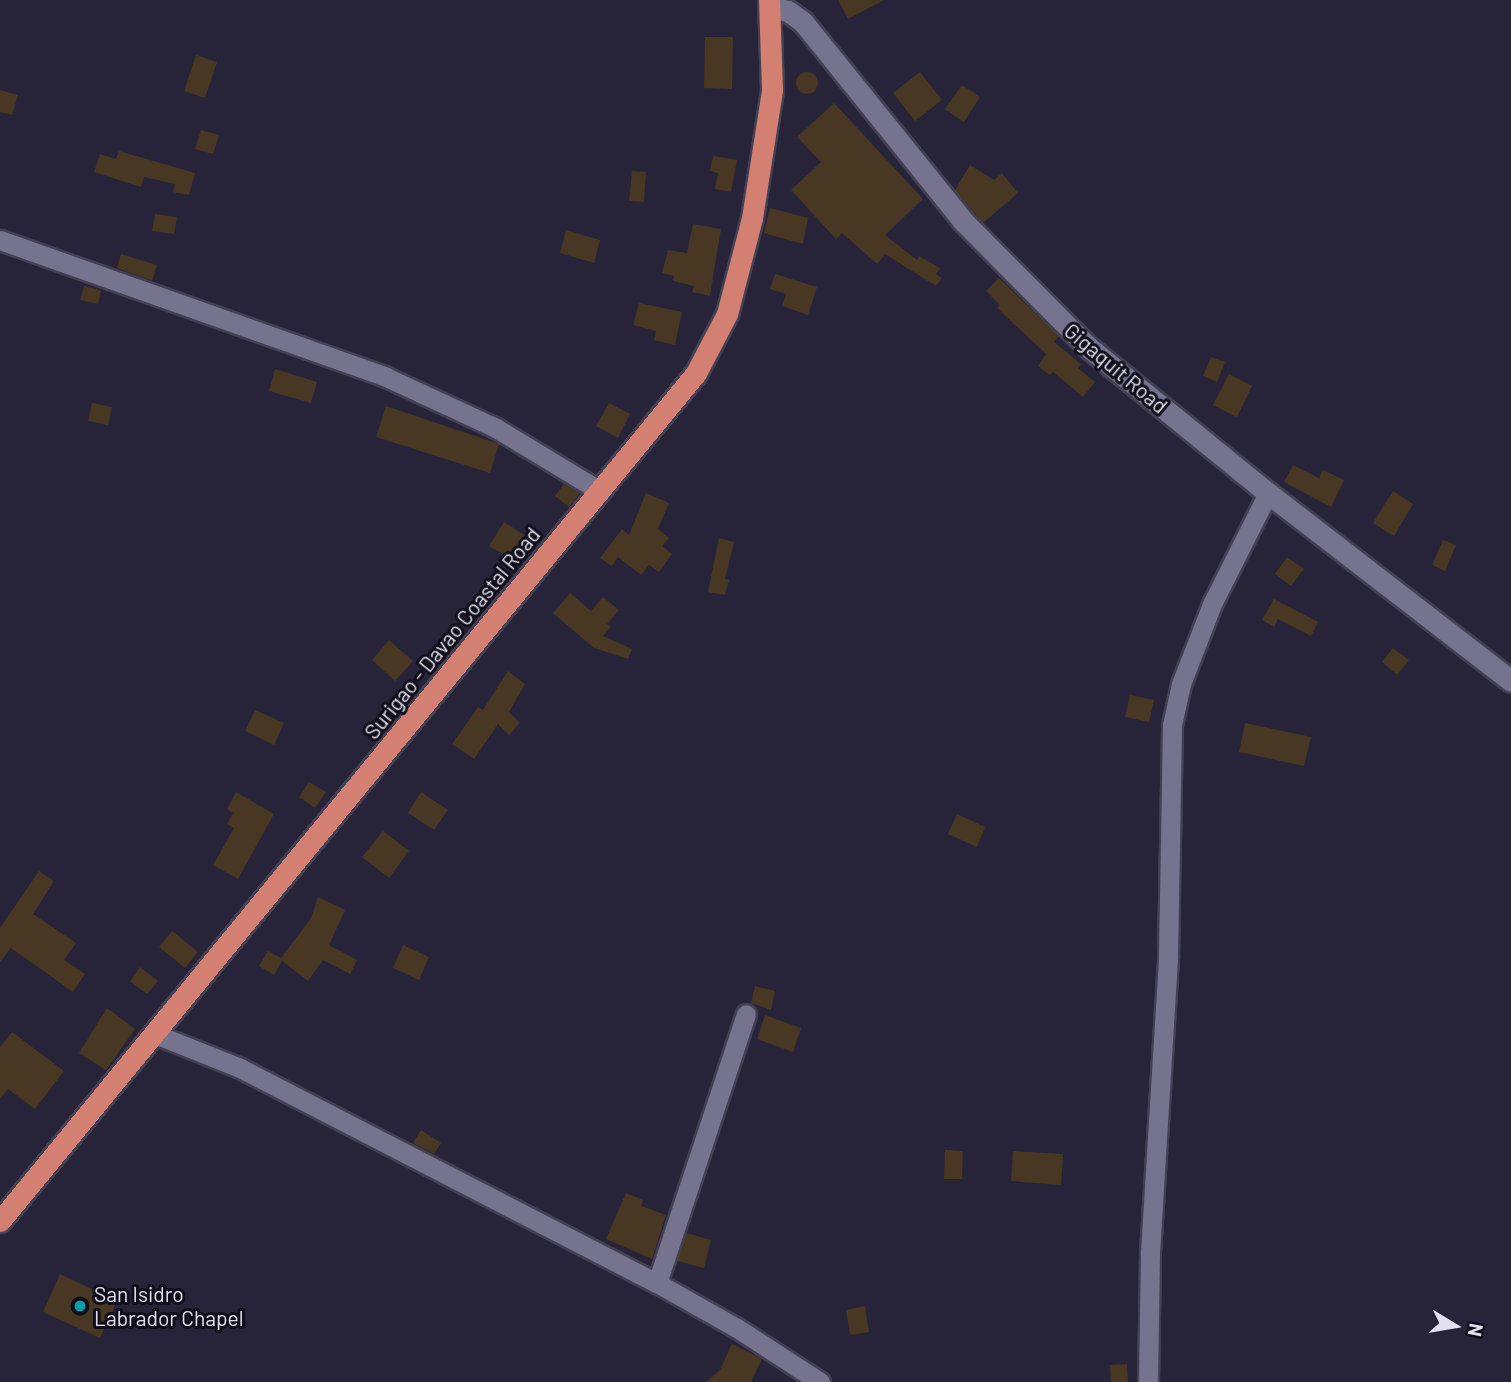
<!DOCTYPE html>
<html>
<head>
<meta charset="utf-8">
<style>
  body { margin:0 }
  #map { position:relative; width:1511px; height:1382px; overflow:hidden; background:#27243a; font-family:Barlow,sans-serif }
  div>[style] { position:absolute }
  .building>* { inset:0; background:#483722 }
  .round { border-radius:50% }
  .roads { filter:drop-shadow(2px 0 #434053) drop-shadow(-2px 0 #434053) drop-shadow(0 2px #434053) drop-shadow(0 -2px #434053) }
  .street>* { height:19px; margin:-9.5px; padding:0 9.5px; transform-origin:9.5px; border-radius:9.5px; background:#76738e }
  .secondary>* { height:21px; margin:-10.5px; padding:0 10.5px; transform-origin:10.5px; border-radius:10.5px; background:#76738e }
  .highway>* { height:21px; margin:-10.5px; padding:0 10.5px; transform-origin:10.5px; border-radius:10.5px; background:#d37f71 }
  .dots>* { width:19px; height:19px; translate:-50% -50%; box-sizing:border-box; border:4px solid #100f19; border-radius:50% }
  span { translate:-50% -50%; white-space:nowrap; text-align:center; line-height:1.15; -webkit-text-stroke:6px #100f19; paint-order:stroke }
  .street-label { font-size:21px; color:#e3e1f1 }
  .poi-label { font-size:21px; color:#e3e1f1 }
  .left { translate:0 -50%; text-align:left }
  .north { position:absolute; left:1420px; top:1291px; width:70px; height:70px; -webkit-text-stroke:5px #100f19; paint-order:stroke; rotate:101deg; font-size:19px; font-weight:700; line-height:28px; text-align:center; color:#e3e1f1 }
  .north::after { content:''; display:block; margin:auto; width:24px; height:32px; background:#e3e1f1; clip-path:polygon(50% 0,100% 100%,50% 72%,0 100%) }
</style>
</head>
<body>
<div id="map">
  <div class="building">
    <i style="clip-path:polygon(838px 0,884px 0,848px 19px)"></i>
    <i style="clip-path:polygon(705px 37px,733px 37px,732px 89px,704px 88px)"></i>
    <i style="clip-path:polygon(196px 55px,217px 62px,205px 98px,184px 91px)"></i>
    <i class="round" style="left:796px;top:72px;width:22px;height:22px"></i>
    <i style="clip-path:polygon(920px 72px,942px 100px,915px 121px,893px 93px)"></i>
    <i style="clip-path:polygon(962px 85px,980px 97px,964px 122px,945px 109px)"></i>
    <i style="clip-path:polygon(0 90px,18px 95px,12px 115px,0 112px)"></i>
    <i style="clip-path:polygon(834px 103px,923px 199px,885px 235px,917px 260px,919px 256px,940px 268px,936px 274px,942px 278px,936px 286px,885px 254px,877px 264px,842px 233px,836px 239px,791px 190px,821px 162px,797px 137px)"></i>
    <i style="clip-path:polygon(201px 130px,219px 135px,213px 154px,195px 149px)"></i>
    <i style="clip-path:polygon(119px 151px,195px 173px,189px 195px,173px 192px,175px 184px,144px 177px,141px 187px,94px 172px,100px 154px,116px 159px)"></i>
    <i style="clip-path:polygon(713px 156px,737px 160px,731px 192px,715px 189px,718px 173px,710px 171px)"></i>
    <i style="clip-path:polygon(970px 165px,994px 180px,1002px 173px,1018px 193px,983px 223px,955px 190px)"></i>
    <i style="clip-path:polygon(632px 171px,646px 172px,644px 202px,629px 201px)"></i>
    <i style="clip-path:polygon(770px 208px,808px 218px,803px 244px,764px 233px)"></i>
    <i style="clip-path:polygon(155px 214px,177px 217px,174px 234px,152px 231px)"></i>
    <i style="clip-path:polygon(693px 224px,721px 229px,710px 296px,692px 292px,694px 286px,673px 281px,674px 276px,662px 273px,668px 250px,687px 253px)"></i>
    <i style="clip-path:polygon(566px 230px,600px 240px,594px 263px,560px 253px)"></i>
    <i style="clip-path:polygon(121px 254px,157px 265px,152px 281px,117px 268px)"></i>
    <i style="clip-path:polygon(775px 274px,817px 287px,808px 315px,782px 306px,786px 294px,770px 289px)"></i>
    <i style="clip-path:polygon(999px 278px,1059px 336px,1054px 342px,1081px 364px,1078px 368px,1095px 382px,1083px 397px,1053px 372px,1050px 375px,1038px 366px,1046px 354px,997px 308px,1000px 305px,986px 291px)"></i>
    <i style="clip-path:polygon(84px 286px,101px 290px,98px 304px,80px 300px)"></i>
    <i style="clip-path:polygon(639px 303px,682px 312px,675px 345px,654px 340px,656px 331px,633px 325px)"></i>
    <i style="clip-path:polygon(1211px 357px,1225px 362px,1217px 382px,1203px 376px)"></i>
    <i style="clip-path:polygon(275px 369px,317px 382px,311px 403px,269px 391px)"></i>
    <i style="clip-path:polygon(1229px 374px,1252px 386px,1237px 417px,1213px 405px)"></i>
    <i style="clip-path:polygon(92px 403px,112px 407px,108px 425px,88px 421px)"></i>
    <i style="clip-path:polygon(609px 403px,630px 414px,618px 438px,596px 426px)"></i>
    <i style="clip-path:polygon(386px 406px,499px 444px,490px 473px,376px 437px)"></i>
    <i style="clip-path:polygon(1293px 465px,1319px 478px,1323px 470px,1344px 480px,1331px 507px,1284px 482px)"></i>
    <i style="clip-path:polygon(564px 484px,580px 493px,569px 507px,555px 496px)"></i>
    <i style="clip-path:polygon(1393px 491px,1413px 504px,1394px 536px,1373px 523px)"></i>
    <i style="clip-path:polygon(646px 493px,669px 503px,658px 529px,669px 538px,662px 546px,672px 554px,659px 572px,649px 565px,641px 575px,618px 557px,612px 566px,600px 558px,622px 529px,629px 535px)"></i>
    <i style="clip-path:polygon(504px 522px,524px 535px,510px 558px,489px 546px)"></i>
    <i style="clip-path:polygon(719px 538px,734px 542px,725px 579px,729px 580px,725px 595px,708px 592px)"></i>
    <i style="clip-path:polygon(1443px 540px,1456px 545px,1445px 571px,1432px 565px)"></i>
    <i style="clip-path:polygon(1287px 557px,1304px 569px,1291px 586px,1275px 574px)"></i>
    <i style="clip-path:polygon(570px 593px,591px 611px,603px 597px,619px 610px,607px 624px,611px 627px,603px 636px,632px 649px,628px 659px,594px 648px,553px 613px)"></i>
    <i style="clip-path:polygon(1274px 599px,1318px 622px,1311px 636px,1278px 619px,1274px 627px,1262px 620px)"></i>
    <i style="clip-path:polygon(389px 640px,413px 661px,395px 681px,372px 660px)"></i>
    <i style="clip-path:polygon(1393px 648px,1409px 660px,1397px 675px,1382px 662px)"></i>
    <i style="clip-path:polygon(508px 671px,525px 684px,509px 712px,520px 723px,509px 735px,498px 724px,474px 759px,452px 744px,478px 707px,483px 710px)"></i>
    <i style="clip-path:polygon(1130px 695px,1154px 700px,1149px 722px,1125px 717px)"></i>
    <i style="clip-path:polygon(255px 710px,284px 723px,274px 745px,245px 731px)"></i>
    <i style="clip-path:polygon(1245px 723px,1311px 737px,1304px 766px,1239px 752px)"></i>
    <i style="clip-path:polygon(309px 782px,326px 792px,315px 808px,299px 797px)"></i>
    <i style="clip-path:polygon(236px 792px,274px 814px,238px 879px,213px 865px,234px 828px,227px 824px,233px 813px,227px 809px)"></i>
    <i style="clip-path:polygon(421px 792px,448px 810px,434px 830px,408px 813px)"></i>
    <i style="clip-path:polygon(957px 814px,985px 827px,977px 847px,948px 834px)"></i>
    <i style="clip-path:polygon(383px 831px,409px 851px,389px 878px,362px 857px)"></i>
    <i style="clip-path:polygon(39px 871px,54px 881px,33px 914px,76px 943px,64px 960px,85px 974px,73px 992px,11px 948px,0 962px,0 928px)"></i>
    <i style="clip-path:polygon(318px 897px,345px 910px,329px 945px,357px 960px,350px 974px,323px 960px,308px 981px,282px 961px,274px 975px,259px 966px,268px 951px,281px 958px,311px 918px)"></i>
    <i style="clip-path:polygon(172px 931px,198px 952px,185px 968px,159px 947px)"></i>
    <i style="clip-path:polygon(403px 945px,429px 957px,419px 980px,393px 968px)"></i>
    <i style="clip-path:polygon(140px 967px,158px 981px,147px 994px,130px 981px)"></i>
    <i style="clip-path:polygon(755px 986px,775px 991px,771px 1010px,751px 1003px)"></i>
    <i style="clip-path:polygon(107px 1008px,135px 1029px,106px 1070px,79px 1053px)"></i>
    <i style="clip-path:polygon(765px 1015px,801px 1028px,793px 1052px,757px 1039px)"></i>
    <i style="clip-path:polygon(12px 1032px,64px 1071px,35px 1109px,8px 1089px,0 1099px,0 1047px)"></i>
    <i style="clip-path:polygon(421px 1130px,441px 1143px,434px 1154px,413px 1143px)"></i>
    <i style="clip-path:polygon(945px 1150px,963px 1151px,962px 1179px,944px 1179px)"></i>
    <i style="clip-path:polygon(1013px 1151px,1063px 1154px,1061px 1185px,1011px 1181px)"></i>
    <i style="clip-path:polygon(626px 1193px,643px 1200px,641px 1206px,666px 1215px,652px 1259px,606px 1239px)"></i>
    <i style="clip-path:polygon(686px 1233px,711px 1240px,704px 1268px,677px 1261px)"></i>
    <i style="clip-path:polygon(60px 1274px,117px 1301px,100px 1338px,43px 1312px)"></i>
    <i style="clip-path:polygon(865px 1306px,869px 1332px,850px 1335px,846px 1310px)"></i>
    <i style="clip-path:polygon(732px 1344px,762px 1359px,751px 1382px,706px 1382px,720px 1370px)"></i>
    <i style="clip-path:polygon(1127px 1364px,1128px 1382px,1111px 1382px,1110px 1365px)"></i>
  </div>
  <div class="roads">
    <div class="street">
      <i style="left:0;top:240px;width:410px;rotate:19.5deg"></i>
      <i style="left:386px;top:377px;width:121px;rotate:24.9deg"></i>
      <i style="left:496px;top:428px;width:122px;rotate:31.2deg"></i>
      <i style="left:155px;top:1034px;width:92px;rotate:21.8deg"></i>
      <i style="left:240px;top:1068px;width:469px;rotate:27.3deg"></i>
      <i style="left:657px;top:1283px;width:92px;rotate:29.4deg"></i>
      <i style="left:737px;top:1328px;width:99px;rotate:33deg"></i>
      <i style="left:657px;top:1283px;width:283px;rotate:-71.7deg"></i>
      <i style="left:1148px;top:1382px;width:129px;rotate:-89.1deg"></i>
      <i style="left:1150px;top:1253px;width:298px;rotate:-86.5deg"></i>
      <i style="left:1168px;top:956px;width:231px;rotate:-89deg"></i>
      <i style="left:1172px;top:725px;width:42px;rotate:-77.6deg"></i>
      <i style="left:1181px;top:684px;width:86px;rotate:-68.8deg"></i>
      <i style="left:1212px;top:604px;width:124px;rotate:-63.2deg"></i>
    </div>
    <div class="secondary">
      <i style="left:770px;top:7px;width:18px;rotate:13deg"></i>
      <i style="left:788px;top:11px;width:19px;rotate:36deg"></i>
      <i style="left:803px;top:22px;width:254px;rotate:51.2deg"></i>
      <i style="left:962px;top:220px;width:177px;rotate:45.2deg"></i>
      <i style="left:1087px;top:346px;width:233px;rotate:39.1deg"></i>
      <i style="left:1268px;top:493px;width:307px;rotate:37.7deg"></i>
    </div>
    <div class="highway">
      <i style="left:0;top:1221px;width:1097px;rotate:-50.62deg"></i>
      <i style="left:696px;top:373px;width:67px;rotate:-62.3deg"></i>
      <i style="left:727px;top:314px;width:99px;rotate:-75.4deg"></i>
      <i style="left:752px;top:218px;width:130px;rotate:-81.1deg"></i>
      <i style="left:772px;top:90px;width:90px;rotate:-91.9deg"></i>
    </div>
  </div>
  <div class="dots">
    <i style="left:80px;top:1306px;background:#0f9aa8"></i>
  </div>
  <div class="street-label">
    <span style="left:1116px;top:368px;rotate:40deg">Gigaquit Road</span>
    <span style="left:452px;top:633px;rotate:-51deg">Surigao - Davao Coastal Road</span>
  </div>
  <div class="poi-label">
    <span class="left" style="left:94px;top:1306px">San Isidro<br>Labrador Chapel</span>
  </div>
  <div class="north">N</div>
</div>
</body>
</html>
